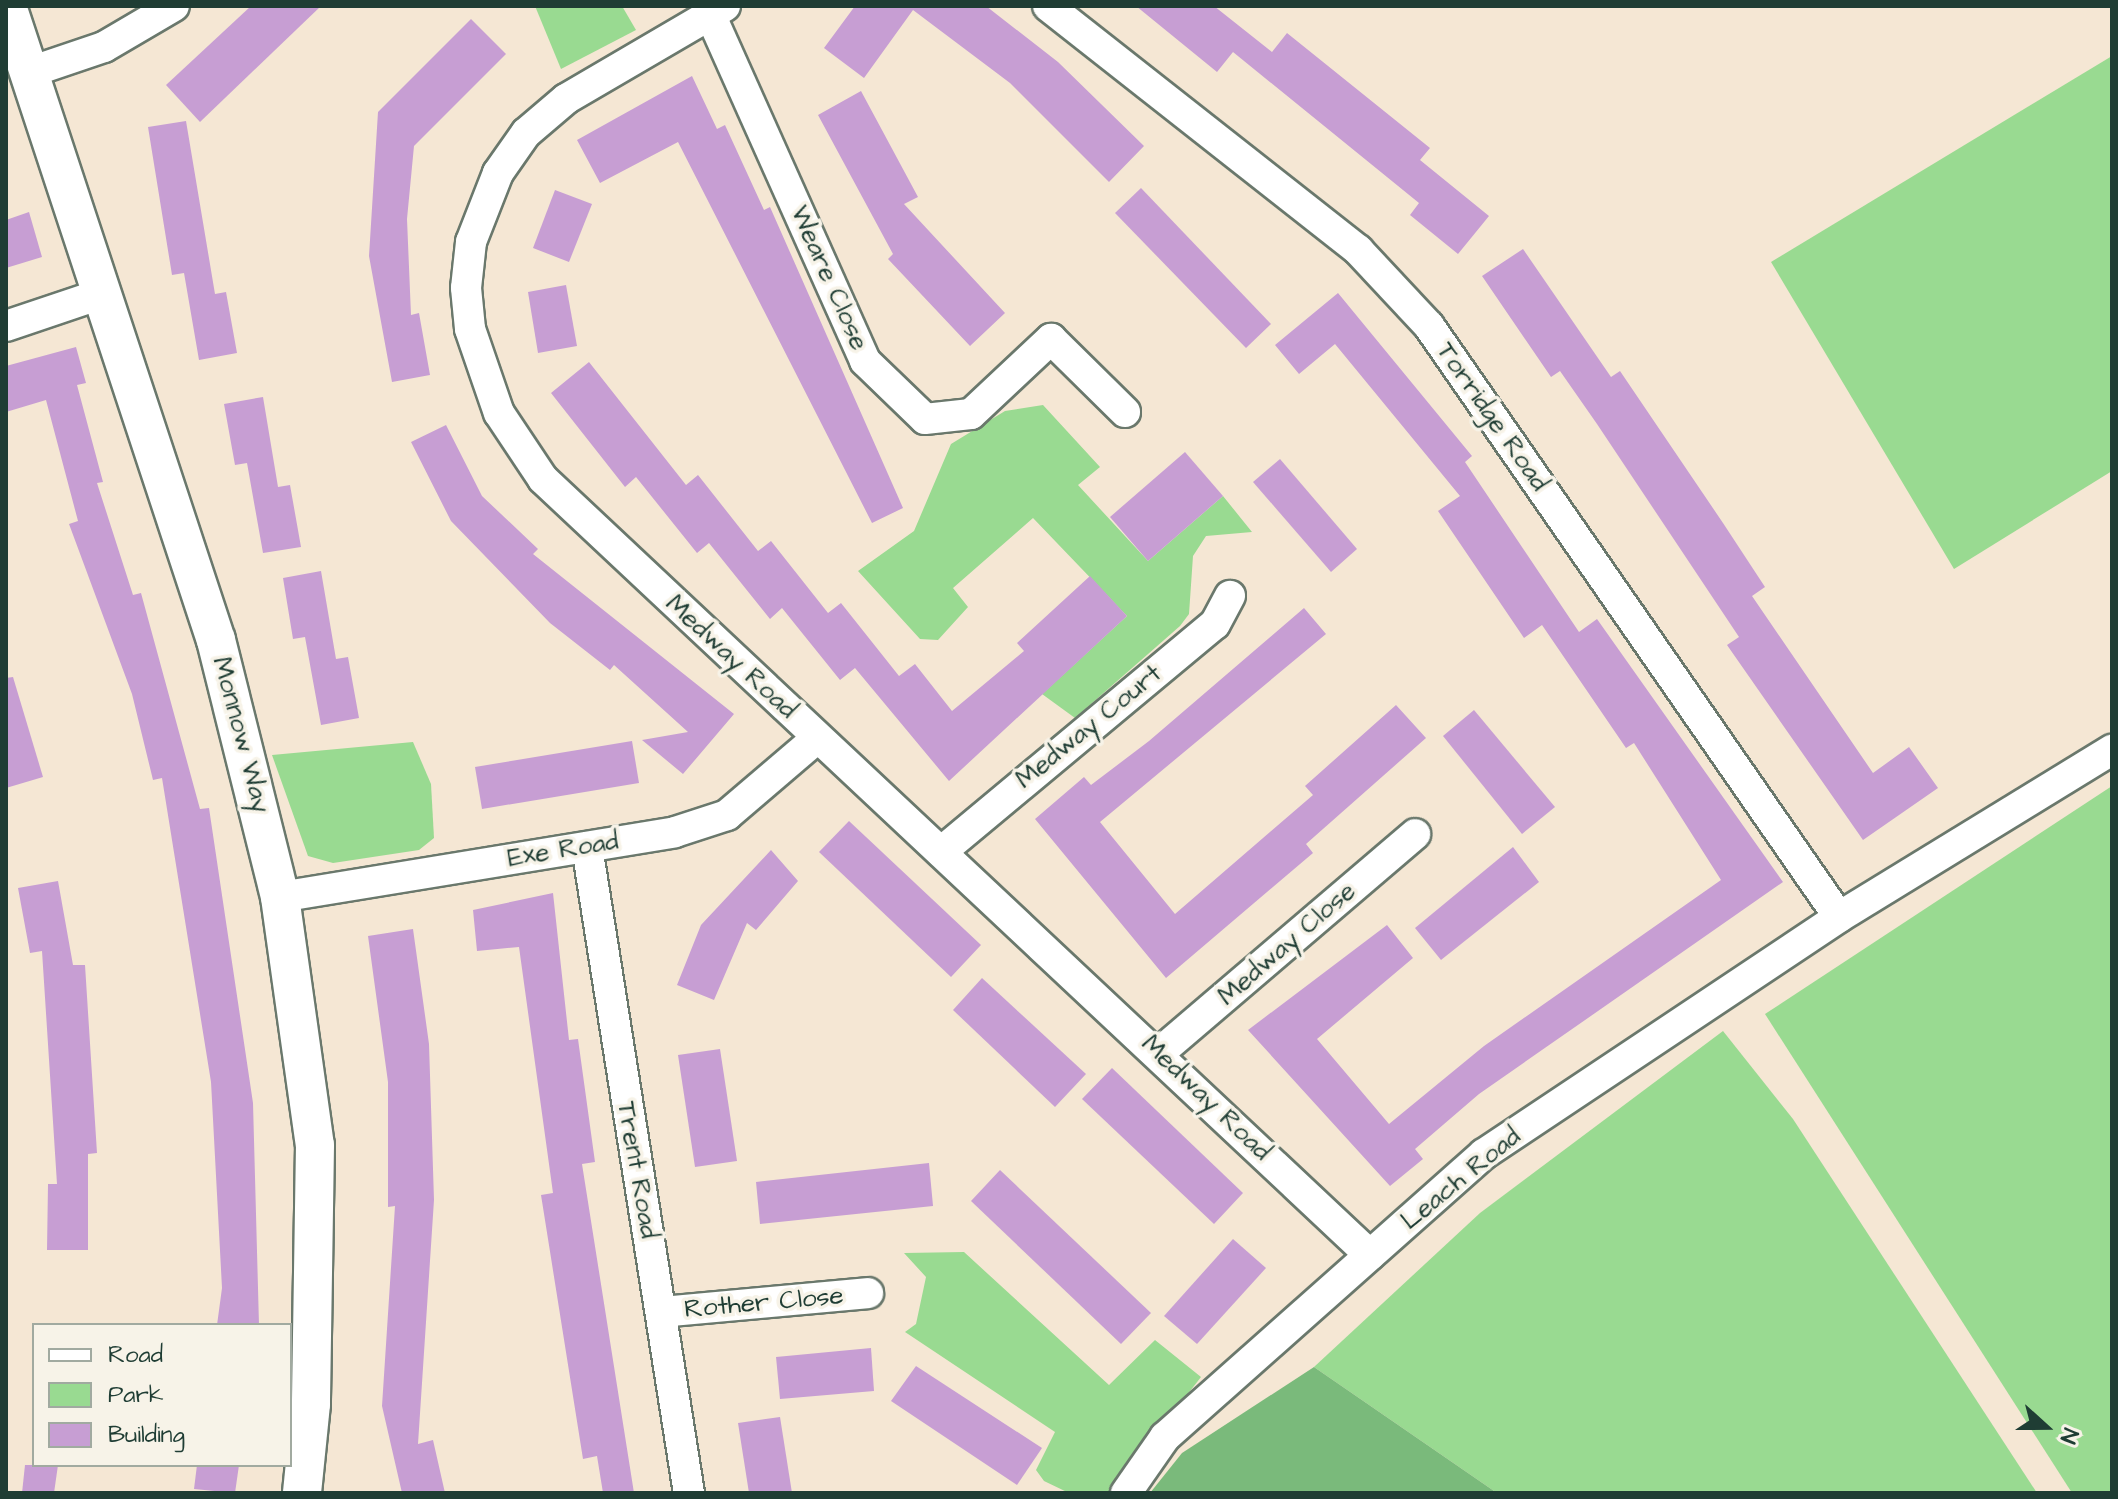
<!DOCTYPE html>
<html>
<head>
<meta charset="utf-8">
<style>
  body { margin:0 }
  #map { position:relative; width:2118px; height:1499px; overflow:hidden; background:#f5e7d4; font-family:"Architects Daughter",sans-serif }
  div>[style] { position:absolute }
  .green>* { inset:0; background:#99da91 }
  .forest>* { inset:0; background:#7aba7b }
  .building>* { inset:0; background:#c79ed3 }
  .roads { filter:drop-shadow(2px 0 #6a786c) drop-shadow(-2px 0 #6a786c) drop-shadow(0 2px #6a786c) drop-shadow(0 -2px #6a786c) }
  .minor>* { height:30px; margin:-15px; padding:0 15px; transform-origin:15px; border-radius:15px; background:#fff }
  .tertiary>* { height:38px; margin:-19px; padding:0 19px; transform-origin:19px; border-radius:19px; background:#fff }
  span { translate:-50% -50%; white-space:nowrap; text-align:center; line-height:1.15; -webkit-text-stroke:7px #f7f3e8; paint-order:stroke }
  .street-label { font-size:26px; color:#1f3d34 }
  .frame { position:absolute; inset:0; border:8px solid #1f3d34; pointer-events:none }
  .legend { position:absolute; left:32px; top:1323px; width:260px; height:144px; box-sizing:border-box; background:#f7f3e8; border:2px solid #a1aaa0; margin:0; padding:10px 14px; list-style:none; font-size:24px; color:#1f3d34 }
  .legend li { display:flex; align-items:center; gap:16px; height:40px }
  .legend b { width:40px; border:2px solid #a1aaa0 }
  .north { position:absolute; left:2006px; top:1387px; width:80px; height:80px; -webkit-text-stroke:6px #f7f3e8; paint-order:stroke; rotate:111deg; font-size:22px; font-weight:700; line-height:32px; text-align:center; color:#1f3d34 }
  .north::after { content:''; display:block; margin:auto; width:28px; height:36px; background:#1f3d34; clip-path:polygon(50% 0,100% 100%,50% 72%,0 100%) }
</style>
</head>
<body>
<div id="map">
  <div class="green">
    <i style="clip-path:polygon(535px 6px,622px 6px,636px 30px,561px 69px)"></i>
    <i style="clip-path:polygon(2112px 56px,2112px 471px,1954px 569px,1771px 262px)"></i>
    <i style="clip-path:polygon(1043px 405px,1100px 467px,1078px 485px,1148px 561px,1223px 496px,1252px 532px,1206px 536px,1193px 556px,1189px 614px,1180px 626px,1075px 718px,1042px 694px,1127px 616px,1033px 518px,953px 588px,968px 607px,938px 640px,920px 639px,858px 571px,914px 531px,951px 444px,1005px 411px)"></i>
    <i style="clip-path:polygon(413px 742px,431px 784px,434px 838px,419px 850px,333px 863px,308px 856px,272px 755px)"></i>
    <i style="clip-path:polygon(2112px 786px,2112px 1493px,2072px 1493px,1765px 1014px)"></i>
    <i style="clip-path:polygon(1723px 1031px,1793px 1119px,2037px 1493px,1497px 1493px,1314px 1367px,1480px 1213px)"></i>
    <i style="clip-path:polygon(964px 1252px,1109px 1385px,1155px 1340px,1201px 1377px,1110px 1493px,1069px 1493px,1044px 1481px,1036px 1470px,1055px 1432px,905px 1332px,916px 1324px,926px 1277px,904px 1253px)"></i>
  </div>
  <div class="forest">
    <i style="clip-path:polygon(1314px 1367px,1497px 1493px,1150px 1493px,1182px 1453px)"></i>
  </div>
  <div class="building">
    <i style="clip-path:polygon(251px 6px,321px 6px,200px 122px,166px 85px)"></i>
    <i style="clip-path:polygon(855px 6px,986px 6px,1058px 62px,1144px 146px,1109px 182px,1010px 83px,913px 10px,864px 78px,824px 48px)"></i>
    <i style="clip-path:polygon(1136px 6px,1214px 6px,1272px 52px,1287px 33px,1430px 148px,1420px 160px,1489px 216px,1458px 254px,1410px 215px,1419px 203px,1233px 52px,1217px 72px)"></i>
    <i style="clip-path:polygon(471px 19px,506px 54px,414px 146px,407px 219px,411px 315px,419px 313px,430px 375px,392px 382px,369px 256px,378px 112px)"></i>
    <i style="clip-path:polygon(692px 76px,717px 129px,725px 125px,764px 210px,770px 207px,903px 508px,872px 523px,678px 142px,600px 183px,577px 140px)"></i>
    <i style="clip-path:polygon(861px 91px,918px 197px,904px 204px,1005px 313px,970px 346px,888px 259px,893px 254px,818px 115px)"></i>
    <i style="clip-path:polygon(186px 121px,215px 294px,226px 292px,237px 353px,199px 360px,184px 273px,172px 275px,148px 127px)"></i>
    <i style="clip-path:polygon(1141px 188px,1271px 324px,1246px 348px,1115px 213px)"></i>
    <i style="clip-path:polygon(555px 190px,592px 204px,569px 262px,533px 248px)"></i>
    <i style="clip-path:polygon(29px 212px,42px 257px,6px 268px,6px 220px)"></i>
    <i style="clip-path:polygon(1523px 249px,1611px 377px,1620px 371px,1723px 523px,1765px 587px,1752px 596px,1873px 773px,1909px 747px,1938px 788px,1863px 840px,1727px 645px,1739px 637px,1597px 424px,1560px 371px,1551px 377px,1482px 276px)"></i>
    <i style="clip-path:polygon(566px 285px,577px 346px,538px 353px,528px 292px)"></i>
    <i style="clip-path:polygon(1338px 293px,1472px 456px,1465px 462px,1579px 632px,1597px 619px,1783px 882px,1479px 1094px,1415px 1149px,1423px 1159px,1390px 1186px,1248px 1030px,1387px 925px,1413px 958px,1317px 1039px,1389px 1124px,1484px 1046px,1721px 880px,1634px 743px,1626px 748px,1542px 625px,1524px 638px,1438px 511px,1460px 496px,1335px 344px,1299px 374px,1275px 345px)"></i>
    <i style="clip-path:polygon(76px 347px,86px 383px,77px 385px,103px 482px,97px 483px,133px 595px,141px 593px,200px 809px,209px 808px,253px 1103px,259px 1325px,217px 1325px,222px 1288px,211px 1082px,162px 778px,153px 780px,132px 694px,69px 524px,78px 521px,46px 400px,6px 412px,6px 366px)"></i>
    <i style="clip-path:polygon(589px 362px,686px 485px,698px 475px,758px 551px,771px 541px,828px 613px,841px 603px,899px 676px,915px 664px,952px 711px,1024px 651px,1017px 643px,1090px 576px,1127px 616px,949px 781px,855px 668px,840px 680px,782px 608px,770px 619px,709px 543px,697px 553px,636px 477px,625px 487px,551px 393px)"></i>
    <i style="clip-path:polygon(263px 397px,278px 487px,290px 485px,301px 547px,263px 553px,247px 463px,235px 465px,224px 404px)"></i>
    <i style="clip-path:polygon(446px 425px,482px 496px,538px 549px,533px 554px,734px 714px,683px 774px,642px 740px,688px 732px,614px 665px,610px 670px,550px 623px,451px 521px,411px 442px)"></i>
    <i style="clip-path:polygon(1185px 452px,1223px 496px,1148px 561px,1110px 517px)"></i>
    <i style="clip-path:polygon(1280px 459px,1357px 549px,1331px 572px,1253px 482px)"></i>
    <i style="clip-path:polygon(321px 571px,336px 659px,348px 657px,359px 718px,321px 725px,305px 637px,293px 639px,283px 578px)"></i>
    <i style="clip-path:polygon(1304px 608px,1326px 634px,1100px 822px,1175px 914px,1313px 795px,1305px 786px,1396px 705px,1426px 738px,1306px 844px,1313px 853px,1166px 978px,1035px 819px,1084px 777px,1091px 785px,1149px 741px)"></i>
    <i style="clip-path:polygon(13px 677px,43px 777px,6px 788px,6px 678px)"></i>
    <i style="clip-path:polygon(1474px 710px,1555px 807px,1522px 834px,1443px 736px)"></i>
    <i style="clip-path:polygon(632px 741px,639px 783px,482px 809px,475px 767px)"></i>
    <i style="clip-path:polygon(849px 821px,981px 945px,951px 977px,819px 852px)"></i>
    <i style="clip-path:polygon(1513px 847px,1539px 882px,1441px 960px,1415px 928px)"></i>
    <i style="clip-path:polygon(771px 850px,798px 881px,756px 930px,747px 923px,714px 1000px,677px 985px,701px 925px)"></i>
    <i style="clip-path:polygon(58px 881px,73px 965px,85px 965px,97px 1153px,88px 1154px,88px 1250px,47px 1250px,48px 1184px,57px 1184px,42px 951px,30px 953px,18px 888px)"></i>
    <i style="clip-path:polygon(553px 893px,569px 1040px,578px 1039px,595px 1162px,582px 1164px,634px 1493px,603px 1493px,597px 1456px,583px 1459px,541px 1195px,553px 1193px,519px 947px,477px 951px,473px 910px)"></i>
    <i style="clip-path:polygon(413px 929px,429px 1044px,434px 1200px,418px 1444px,433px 1440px,445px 1493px,402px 1493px,382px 1406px,395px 1206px,388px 1207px,388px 1082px,368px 936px)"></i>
    <i style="clip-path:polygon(982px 978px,1086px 1074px,1055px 1107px,953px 1010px)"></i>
    <i style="clip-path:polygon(720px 1049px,737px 1161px,695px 1167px,678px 1055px)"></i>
    <i style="clip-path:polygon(1112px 1068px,1243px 1193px,1214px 1224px,1082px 1099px)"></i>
    <i style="clip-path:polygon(929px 1163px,933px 1206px,760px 1224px,756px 1182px)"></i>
    <i style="clip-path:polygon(1000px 1170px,1151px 1313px,1121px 1344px,971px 1201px)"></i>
    <i style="clip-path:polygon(1233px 1239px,1266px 1268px,1197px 1344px,1164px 1316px)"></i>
    <i style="clip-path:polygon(871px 1348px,874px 1391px,780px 1399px,776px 1357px)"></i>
    <i style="clip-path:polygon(916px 1366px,1042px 1448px,1017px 1485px,891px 1401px)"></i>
    <i style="clip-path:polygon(780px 1417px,792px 1493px,749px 1493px,738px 1423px)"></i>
    <i style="clip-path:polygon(25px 1465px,58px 1465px,54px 1493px,22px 1493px)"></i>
    <i style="clip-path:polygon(197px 1465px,239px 1465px,235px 1493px,194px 1489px)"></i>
  </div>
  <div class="roads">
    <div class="minor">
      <i style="left:725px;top:6px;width:184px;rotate:149.7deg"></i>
      <i style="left:566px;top:99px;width:52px;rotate:139.6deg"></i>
      <i style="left:526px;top:133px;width:49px;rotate:125deg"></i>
      <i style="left:498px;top:173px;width:74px;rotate:111.4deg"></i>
      <i style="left:471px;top:242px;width:46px;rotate:96.2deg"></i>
      <i style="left:466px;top:288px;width:41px;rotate:84.4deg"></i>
      <i style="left:470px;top:329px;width:89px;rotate:71deg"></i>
      <i style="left:499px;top:413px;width:79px;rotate:56.3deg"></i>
      <i style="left:543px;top:479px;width:1134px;rotate:43.18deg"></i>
      <i style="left:1048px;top:6px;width:395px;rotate:38.2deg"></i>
      <i style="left:1358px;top:250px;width:104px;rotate:46.9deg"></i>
      <i style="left:1429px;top:326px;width:719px;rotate:55.25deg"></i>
      <i style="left:710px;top:14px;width:380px;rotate:65.9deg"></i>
      <i style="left:865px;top:361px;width:83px;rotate:44deg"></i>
      <i style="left:925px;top:419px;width:46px;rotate:-6.2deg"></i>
      <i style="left:971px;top:414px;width:110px;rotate:-43.2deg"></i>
      <i style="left:1051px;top:339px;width:104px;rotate:44.6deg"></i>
      <i style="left:30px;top:72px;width:78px;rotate:-18.7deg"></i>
      <i style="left:104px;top:47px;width:81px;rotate:-30.4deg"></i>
      <i style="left:6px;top:326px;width:103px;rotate:-18.6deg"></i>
      <i style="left:587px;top:847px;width:654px;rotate:81.03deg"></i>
      <i style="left:941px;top:852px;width:356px;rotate:-39.8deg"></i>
      <i style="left:1215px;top:624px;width:32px;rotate:-62deg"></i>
      <i style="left:280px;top:897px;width:400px;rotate:-9.3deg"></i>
      <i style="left:675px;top:832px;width:55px;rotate:-18.1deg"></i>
      <i style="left:727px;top:815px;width:118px;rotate:-40.5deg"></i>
      <i style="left:1159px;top:1053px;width:337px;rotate:-40.5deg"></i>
      <i style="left:661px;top:1312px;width:208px;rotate:-5.2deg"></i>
      <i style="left:1126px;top:1493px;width:68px;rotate:-55.1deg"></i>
      <i style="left:1165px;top:1437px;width:426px;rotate:-41.6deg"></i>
      <i style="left:1484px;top:1154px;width:427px;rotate:-33.7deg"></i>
      <i style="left:1839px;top:917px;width:320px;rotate:-31.5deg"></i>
    </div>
    <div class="tertiary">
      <i style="left:7px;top:6px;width:668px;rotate:71.76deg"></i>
      <i style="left:216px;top:640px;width:265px;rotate:76deg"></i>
      <i style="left:280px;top:897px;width:250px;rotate:82deg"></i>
      <i style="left:315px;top:1145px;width:259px;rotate:90.9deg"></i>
      <i style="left:311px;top:1404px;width:89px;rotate:95.8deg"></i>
    </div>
  </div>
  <div class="street-label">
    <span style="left:829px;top:278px;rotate:66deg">Weare Close</span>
    <span style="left:1492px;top:417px;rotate:55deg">Torridge Road</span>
    <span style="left:731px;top:657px;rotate:43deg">Medway Road</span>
    <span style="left:1089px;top:727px;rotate:-39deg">Medway Court</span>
    <span style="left:241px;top:735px;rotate:75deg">Monnow Way</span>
    <span style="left:563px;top:850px;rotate:-9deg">Exe Road</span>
    <span style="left:1287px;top:944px;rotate:-41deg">Medway Close</span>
    <span style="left:1206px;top:1098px;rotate:44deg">Medway Road</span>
    <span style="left:637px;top:1170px;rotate:80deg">Trent Road</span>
    <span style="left:1461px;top:1179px;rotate:-39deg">Leach Road</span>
    <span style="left:764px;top:1303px;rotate:-5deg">Rother Close</span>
  </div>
  <div class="frame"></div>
  <ul class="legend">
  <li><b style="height:10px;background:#fff"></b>Road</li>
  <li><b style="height:22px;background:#99da91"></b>Park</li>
  <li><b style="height:22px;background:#c79ed3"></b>Building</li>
  </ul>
  <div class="north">N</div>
</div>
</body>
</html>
